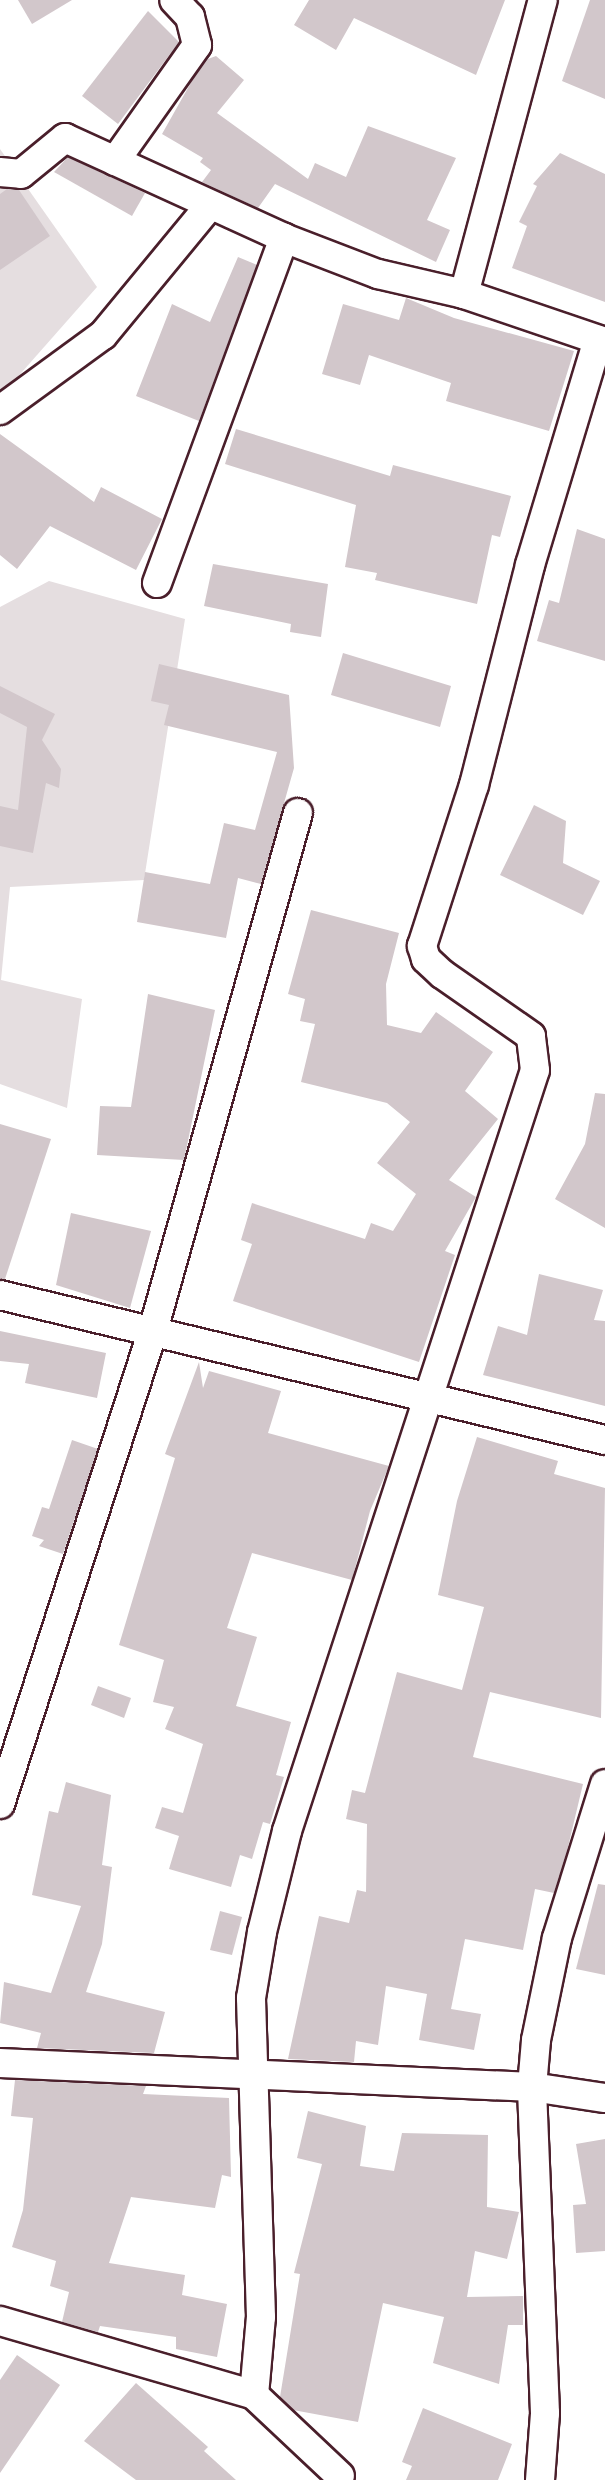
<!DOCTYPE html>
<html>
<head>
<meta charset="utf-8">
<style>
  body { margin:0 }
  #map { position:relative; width:605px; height:2480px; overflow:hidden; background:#fff; font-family:Kalam,sans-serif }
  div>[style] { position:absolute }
  .green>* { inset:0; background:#e5dee0 }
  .building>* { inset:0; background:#d2c7cb }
  .roads { filter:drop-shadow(2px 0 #4a1f2b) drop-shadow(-2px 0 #4a1f2b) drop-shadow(0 2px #4a1f2b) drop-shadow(0 -2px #4a1f2b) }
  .minor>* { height:28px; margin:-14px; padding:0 14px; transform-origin:14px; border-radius:14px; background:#fff }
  span { translate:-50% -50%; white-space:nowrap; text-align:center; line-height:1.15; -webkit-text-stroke:5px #fff; paint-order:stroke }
</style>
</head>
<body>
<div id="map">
  <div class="green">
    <i style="clip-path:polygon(0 149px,97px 287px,0 397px)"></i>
    <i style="clip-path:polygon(49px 581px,185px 619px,144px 880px,10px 887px,1px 980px,82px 999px,67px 1108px,0 1084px,0 607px)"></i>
  </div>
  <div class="building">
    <i style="clip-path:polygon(18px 0,72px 0,32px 24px)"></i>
    <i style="clip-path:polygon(309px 0,505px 0,476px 75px,354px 18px,336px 50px,294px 25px)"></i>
    <i style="clip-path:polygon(590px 0,605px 0,605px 99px,562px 81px)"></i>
    <i style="clip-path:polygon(148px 11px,179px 42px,118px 124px,82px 96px)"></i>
    <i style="clip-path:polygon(216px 56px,244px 80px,217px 113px,308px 179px,315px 163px,346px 177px,368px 126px,456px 158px,427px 220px,450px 230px,436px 262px,275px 184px,258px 208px,202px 182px,211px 170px,200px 162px,203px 158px,162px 134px,193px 79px,208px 59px)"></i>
    <i style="clip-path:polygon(560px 153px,605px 174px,605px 302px,512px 268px,527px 226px,519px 222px,537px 186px,533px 184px)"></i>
    <i style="clip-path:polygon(68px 157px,145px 193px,132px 216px,54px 172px)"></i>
    <i style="clip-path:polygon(7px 189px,19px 190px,50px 236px,0 270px,0 194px)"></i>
    <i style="clip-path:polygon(238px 257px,257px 265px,199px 421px,136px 396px,172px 304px,210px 322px)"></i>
    <i style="clip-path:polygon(406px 298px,454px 318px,574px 351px,549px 431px,446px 401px,451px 383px,369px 355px,360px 385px,322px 374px,343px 304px,399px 320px)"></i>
    <i style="clip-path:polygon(236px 429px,390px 476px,393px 465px,511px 496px,500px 537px,492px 535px,477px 604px,375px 580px,377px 573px,345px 567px,356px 505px,225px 464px)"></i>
    <i style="clip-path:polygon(0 434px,94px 502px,101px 487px,162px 519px,136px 570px,50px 526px,17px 569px,0 555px)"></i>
    <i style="clip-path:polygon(577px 529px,605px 539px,605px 661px,537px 641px,549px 600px,559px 603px)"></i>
    <i style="clip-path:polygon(213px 564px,328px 584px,321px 637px,290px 632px,291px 624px,204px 606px)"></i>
    <i style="clip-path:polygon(343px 653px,451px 686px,440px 727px,331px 695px)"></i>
    <i style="clip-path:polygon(159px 664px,289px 695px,294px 768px,261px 884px,238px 878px,226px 938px,137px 922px,145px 872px,210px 884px,224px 823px,255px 830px,277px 752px,164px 725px,169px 705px,151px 701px)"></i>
    <i style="clip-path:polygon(0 686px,55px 714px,42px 740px,61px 769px,59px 788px,46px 783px,33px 853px,0 846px,0 806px,18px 810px,27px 727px,0 713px)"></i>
    <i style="clip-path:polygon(534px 805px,566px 821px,563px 863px,600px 881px,583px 915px,500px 875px)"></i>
    <i style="clip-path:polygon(311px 910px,399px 933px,386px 984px,387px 1025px,421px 1033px,436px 1012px,493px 1052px,465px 1091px,498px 1119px,449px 1180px,476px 1197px,445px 1251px,455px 1255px,419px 1362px,233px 1301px,252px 1244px,241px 1240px,252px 1203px,365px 1239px,371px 1223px,393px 1231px,416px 1194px,377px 1163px,410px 1122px,387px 1103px,301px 1082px,315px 1024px,300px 1021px,305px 999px,288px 994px)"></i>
    <i style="clip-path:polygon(148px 994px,215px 1010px,184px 1160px,97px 1155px,100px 1106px,131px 1107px)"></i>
    <i style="clip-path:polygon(595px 1093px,605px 1094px,605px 1228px,555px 1199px,585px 1144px)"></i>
    <i style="clip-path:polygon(0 1124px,51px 1139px,5px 1279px,0 1279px)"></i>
    <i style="clip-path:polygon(71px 1213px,151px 1231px,130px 1308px,56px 1285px)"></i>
    <i style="clip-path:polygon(539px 1274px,603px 1290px,594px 1320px,605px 1321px,605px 1406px,483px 1375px,498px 1326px,527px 1335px)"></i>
    <i style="clip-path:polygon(0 1331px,106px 1353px,97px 1398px,25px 1383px,29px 1364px,0 1361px)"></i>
    <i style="clip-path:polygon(199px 1362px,203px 1388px,209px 1371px,281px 1391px,268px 1433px,389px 1466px,370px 1511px,352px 1580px,252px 1553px,227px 1628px,257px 1637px,236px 1706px,291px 1722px,276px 1775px,284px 1777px,270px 1824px,263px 1822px,252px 1859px,240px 1855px,231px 1887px,169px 1869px,179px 1836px,155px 1828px,162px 1807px,183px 1813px,203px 1744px,165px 1729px,174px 1707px,153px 1702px,164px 1660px,119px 1645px,175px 1458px,165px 1454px)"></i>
    <i style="clip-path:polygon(477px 1437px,558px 1461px,554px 1474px,605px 1488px,601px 1718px,490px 1692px,473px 1757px,583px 1784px,567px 1851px,554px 1893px,535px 1889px,523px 1950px,465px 1939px,451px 2009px,481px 2014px,474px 2050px,419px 2040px,427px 1994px,386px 1986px,378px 2045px,356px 2041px,354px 2062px,288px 2059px,319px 1916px,349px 1923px,357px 1890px,366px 1892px,367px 1824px,346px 1819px,352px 1790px,365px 1793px,397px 1672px,462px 1690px,484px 1607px,438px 1595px,457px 1501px)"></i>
    <i style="clip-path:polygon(72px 1440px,98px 1449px,63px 1554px,39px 1546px,44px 1540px,32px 1536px,42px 1507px,49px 1509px)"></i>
    <i style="clip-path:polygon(98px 1686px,131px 1698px,124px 1718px,91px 1705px)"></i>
    <i style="clip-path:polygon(66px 1782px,111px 1795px,102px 1865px,112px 1867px,102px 1944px,86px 1992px,165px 2012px,154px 2053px,37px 2048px,41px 2033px,0 2023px,4px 1982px,51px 1993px,81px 1906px,32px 1895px,49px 1811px,58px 1813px)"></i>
    <i style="clip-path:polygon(598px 1884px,605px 1885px,605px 1975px,576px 1969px)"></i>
    <i style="clip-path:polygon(220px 1911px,242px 1917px,232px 1955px,210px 1950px)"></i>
    <i style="clip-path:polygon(15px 2080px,146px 2086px,143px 2094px,229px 2098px,231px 2177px,222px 2175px,215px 2208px,131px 2197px,109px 2263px,185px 2275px,182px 2295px,227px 2304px,217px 2357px,176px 2349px,176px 2337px,100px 2326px,98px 2332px,62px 2322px,69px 2292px,50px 2286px,56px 2261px,12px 2247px,23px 2210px,33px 2118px,11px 2116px)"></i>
    <i style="clip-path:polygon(308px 2111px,366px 2126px,360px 2166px,394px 2171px,402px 2133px,488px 2135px,487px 2207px,519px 2212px,507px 2259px,475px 2251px,467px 2297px,523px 2296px,523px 2325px,508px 2325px,499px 2384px,433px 2363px,444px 2317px,383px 2303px,358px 2422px,293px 2410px,280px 2397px,300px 2274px,294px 2273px,322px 2164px,297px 2158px)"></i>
    <i style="clip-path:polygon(605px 2139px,605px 2251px,576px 2253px,573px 2205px,586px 2204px,576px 2144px)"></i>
    <i style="clip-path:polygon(17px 2355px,60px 2385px,0 2473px,0 2380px)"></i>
    <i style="clip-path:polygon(136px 2383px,208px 2447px,204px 2451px,236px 2480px,136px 2480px,84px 2441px)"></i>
    <i style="clip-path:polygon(423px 2408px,512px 2444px,498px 2480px,406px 2480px,412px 2466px,402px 2462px)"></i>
  </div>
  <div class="roads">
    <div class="minor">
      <i style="left:115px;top:161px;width:142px;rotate:-54.7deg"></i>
      <i style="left:197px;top:45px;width:29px;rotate:-104deg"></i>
      <i style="left:190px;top:17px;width:23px;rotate:-133deg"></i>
      <i style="left:0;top:172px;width:21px;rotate:5deg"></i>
      <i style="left:21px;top:174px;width:57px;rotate:-39.3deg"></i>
      <i style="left:65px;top:138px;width:241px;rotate:24.5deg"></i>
      <i style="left:284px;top:238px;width:101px;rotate:21deg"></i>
      <i style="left:378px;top:274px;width:88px;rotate:13.1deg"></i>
      <i style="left:464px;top:294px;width:149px;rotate:18.8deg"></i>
      <i style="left:464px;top:294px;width:304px;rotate:-75deg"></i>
      <i style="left:0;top:410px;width:127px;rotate:-36.1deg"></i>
      <i style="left:103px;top:335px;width:168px;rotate:-50.5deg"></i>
      <i style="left:157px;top:583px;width:368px;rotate:-69.8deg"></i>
      <i style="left:0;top:1295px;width:622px;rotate:13.48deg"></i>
      <i style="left:0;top:1804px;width:494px;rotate:-72.1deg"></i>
      <i style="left:152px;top:1334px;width:541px;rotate:-74.35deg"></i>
      <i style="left:0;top:2063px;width:533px;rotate:2.58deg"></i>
      <i style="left:532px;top:2087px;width:74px;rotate:8.6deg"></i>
      <i style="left:0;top:2321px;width:265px;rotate:16.2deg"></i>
      <i style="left:254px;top:2395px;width:118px;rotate:43.3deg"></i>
      <i style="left:254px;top:2395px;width:78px;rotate:-84.9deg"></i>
      <i style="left:261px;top:2317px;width:319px;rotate:-91.8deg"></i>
      <i style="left:251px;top:1998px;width:67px;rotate:-80.5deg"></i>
      <i style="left:262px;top:1932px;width:104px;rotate:-76.1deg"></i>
      <i style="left:287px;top:1831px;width:800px;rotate:-71.95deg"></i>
      <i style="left:535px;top:1070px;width:34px;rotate:-97deg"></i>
      <i style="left:531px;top:1036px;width:108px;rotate:-145.1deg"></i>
      <i style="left:442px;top:974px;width:22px;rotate:-137deg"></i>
      <i style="left:426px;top:959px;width:14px;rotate:-107deg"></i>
      <i style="left:422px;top:946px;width:169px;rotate:-72.1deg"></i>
      <i style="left:474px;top:785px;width:227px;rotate:-75.7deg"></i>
      <i style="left:530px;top:565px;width:235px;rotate:-73.2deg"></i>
      <i style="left:540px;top:2480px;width:67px;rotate:-85.7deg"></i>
      <i style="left:545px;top:2413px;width:326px;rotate:-92.3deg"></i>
      <i style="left:532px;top:2087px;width:47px;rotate:-85.1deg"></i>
      <i style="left:536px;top:2040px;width:104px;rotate:-78.4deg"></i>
      <i style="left:557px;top:1938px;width:161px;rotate:-72.7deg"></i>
    </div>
  </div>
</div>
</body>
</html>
